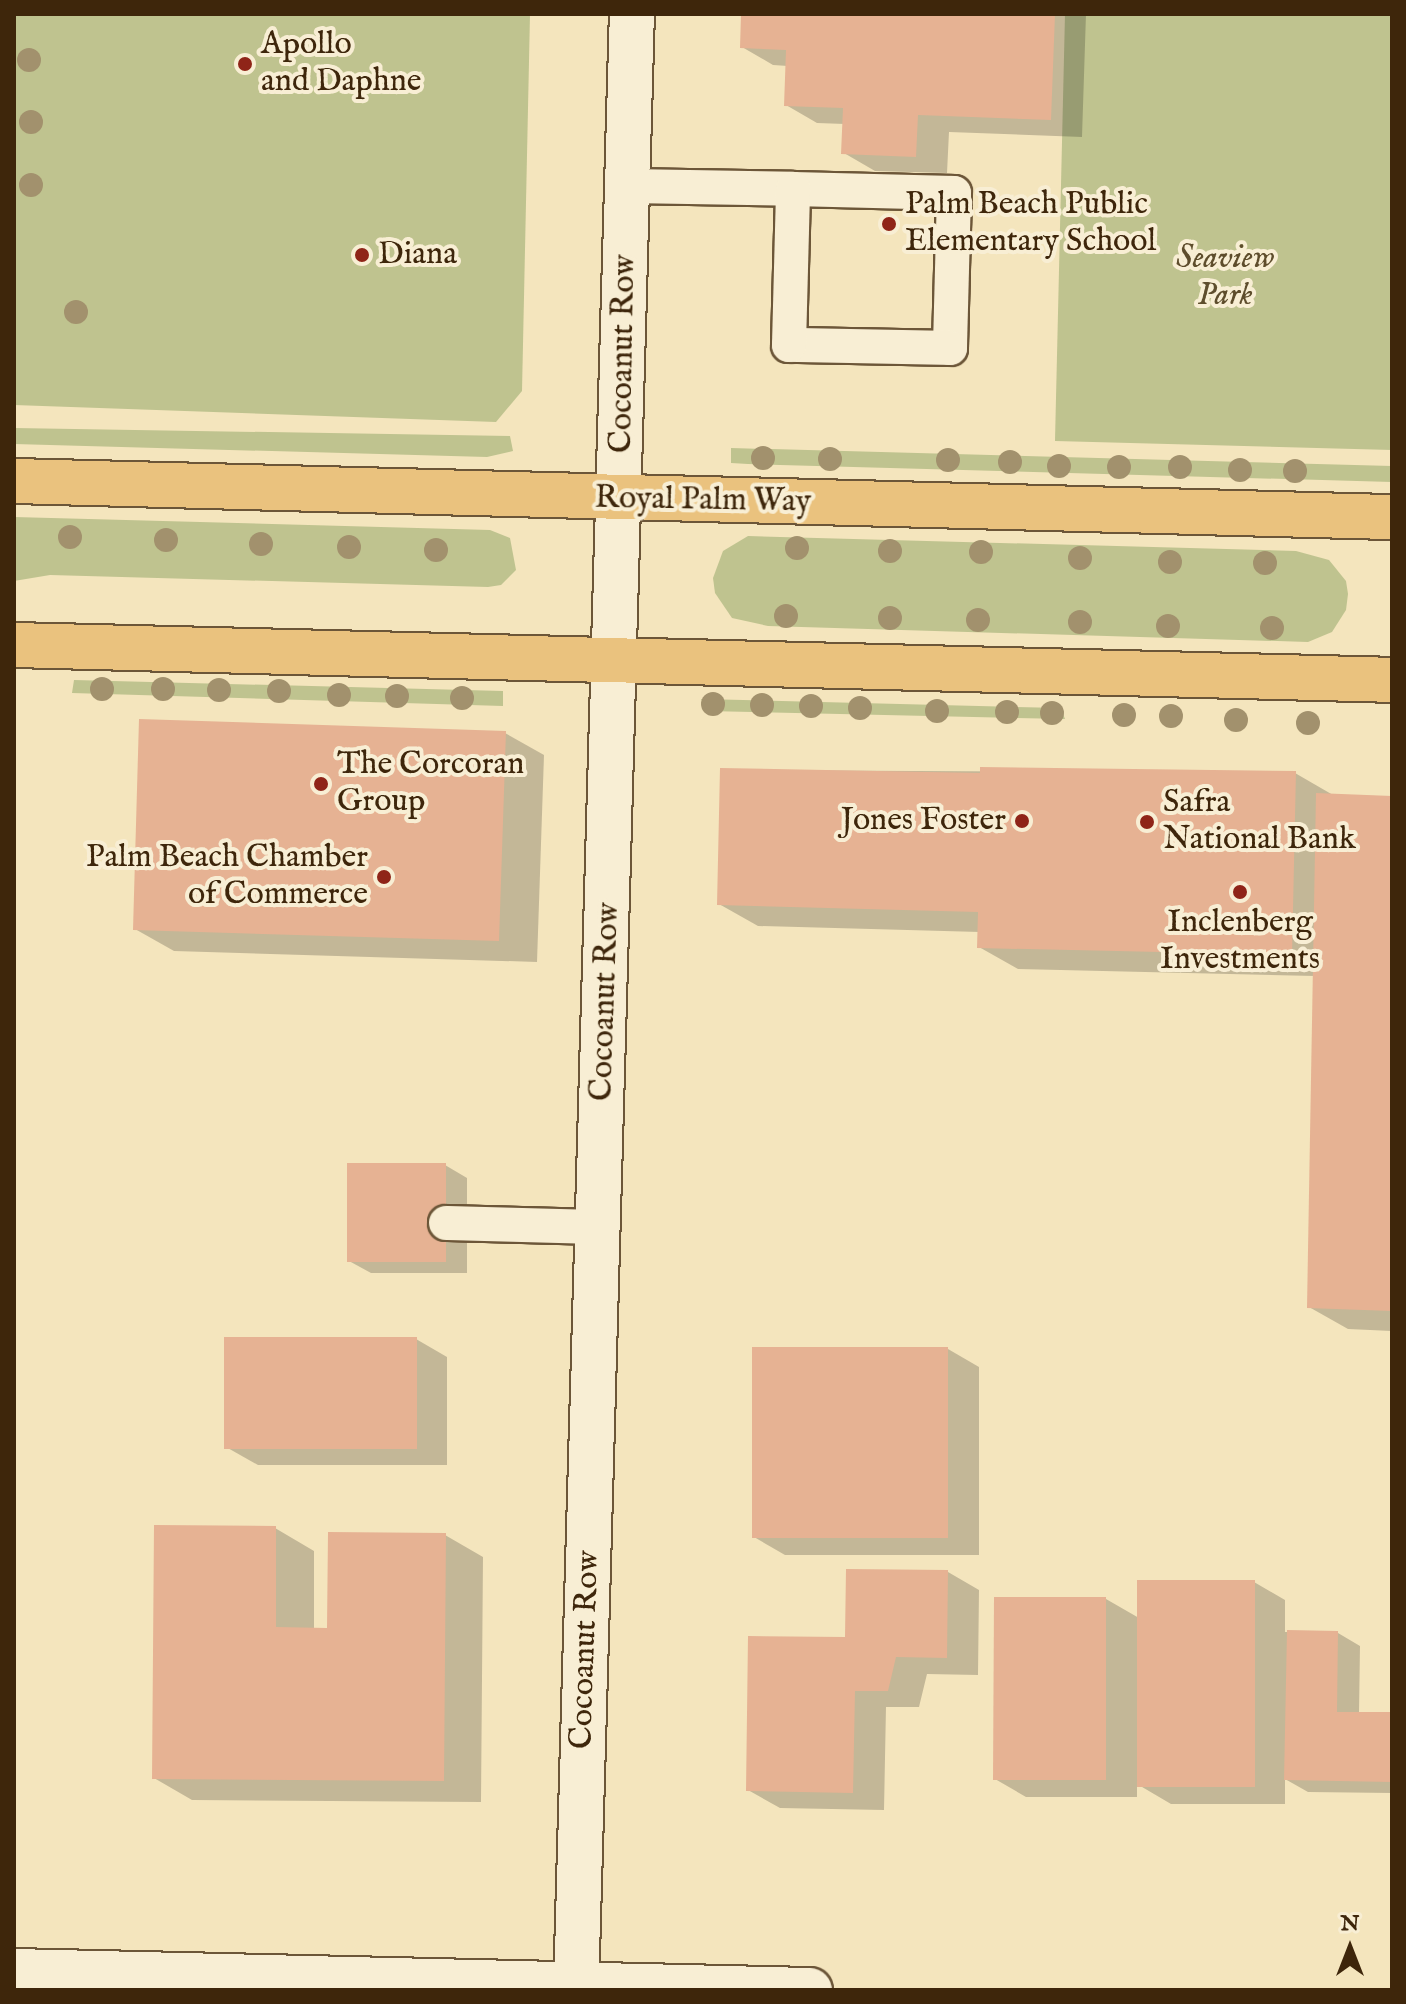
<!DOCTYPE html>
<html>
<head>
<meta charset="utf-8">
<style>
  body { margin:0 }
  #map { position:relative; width:1406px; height:2004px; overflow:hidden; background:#f4e5bd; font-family:"IM FELL English",serif }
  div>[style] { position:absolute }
  .green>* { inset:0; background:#bfc38f }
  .shadow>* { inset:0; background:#0003 }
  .building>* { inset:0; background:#e6b293 }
  .roads { filter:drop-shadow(2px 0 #6c5638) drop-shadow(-2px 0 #6c5638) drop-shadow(0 2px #6c5638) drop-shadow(0 -2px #6c5638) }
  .service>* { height:34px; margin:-17px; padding:0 17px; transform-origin:17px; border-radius:17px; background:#f8eed4 }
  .minor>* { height:44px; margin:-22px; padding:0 22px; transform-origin:22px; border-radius:22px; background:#f8eed4 }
  .tertiary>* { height:44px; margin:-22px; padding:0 22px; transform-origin:22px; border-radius:22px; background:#f8eed4 }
  .primary>* { height:44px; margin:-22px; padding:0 22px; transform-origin:22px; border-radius:22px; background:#eac27e }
  .trees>* { width:24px; height:24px; margin:-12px; border-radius:50%; background:#a2916d }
  .dots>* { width:22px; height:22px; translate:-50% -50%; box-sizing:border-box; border:4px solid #f8eed4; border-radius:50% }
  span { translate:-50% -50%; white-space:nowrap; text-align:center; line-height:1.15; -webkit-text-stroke:8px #f8eed4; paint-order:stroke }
  .poi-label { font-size:32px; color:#3e260b }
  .left { translate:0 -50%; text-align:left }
  .right { translate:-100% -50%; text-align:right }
  .park-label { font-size:32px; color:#5e4d2c; font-style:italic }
  .street-label { font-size:32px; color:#3e260b }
  .frame { position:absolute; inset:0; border:16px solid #3e260b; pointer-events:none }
  .north { position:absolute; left:1310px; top:1908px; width:80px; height:80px; -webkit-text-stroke:6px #f8eed4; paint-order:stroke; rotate:0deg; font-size:22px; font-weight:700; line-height:32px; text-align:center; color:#3e260b }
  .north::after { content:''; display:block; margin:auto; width:28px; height:36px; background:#3e260b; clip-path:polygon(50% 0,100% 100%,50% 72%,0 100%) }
</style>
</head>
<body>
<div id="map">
  <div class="green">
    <i style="clip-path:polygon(14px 14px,530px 14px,522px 391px,496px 422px,14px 405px)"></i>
    <i style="clip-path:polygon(1065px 14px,1392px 14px,1392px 450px,1055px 441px)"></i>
    <i style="clip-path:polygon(14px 428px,510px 436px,513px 451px,487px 457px,14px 444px)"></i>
    <i style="clip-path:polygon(731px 448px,1392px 466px,1392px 482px,748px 464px,731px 463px)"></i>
    <i style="clip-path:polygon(14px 517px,490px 530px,510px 538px,516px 570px,501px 585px,488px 587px,50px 575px,14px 581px)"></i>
    <i style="clip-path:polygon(748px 536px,1296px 551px,1329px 560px,1346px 581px,1348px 594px,1346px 610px,1332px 632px,1308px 642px,768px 626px,732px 618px,715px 593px,713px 578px,723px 551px)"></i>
    <i style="clip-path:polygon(74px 680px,503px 691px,503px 706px,72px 693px)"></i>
    <i style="clip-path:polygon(701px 699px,1061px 708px,1065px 719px,706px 711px)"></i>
  </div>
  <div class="shadow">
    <i style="clip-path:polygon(743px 14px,1086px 14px,1082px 137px,949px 132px,947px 173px,875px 171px,844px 153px,845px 124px,817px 123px,786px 105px,788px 66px,773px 65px,742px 47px)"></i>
    <i style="clip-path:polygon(505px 733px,544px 755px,537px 962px,174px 951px,135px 929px)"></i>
    <i style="clip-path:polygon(722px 770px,1295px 773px,1333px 795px,1392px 797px,1392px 1331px,1348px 1329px,1309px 1307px,1315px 976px,1018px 969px,979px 947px,980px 932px,758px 926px,719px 904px)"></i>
    <i style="clip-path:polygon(445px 1165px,467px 1178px,467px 1273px,371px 1273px,349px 1261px)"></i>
    <i style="clip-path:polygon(416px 1339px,447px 1357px,447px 1465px,258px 1465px,226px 1447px)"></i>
    <i style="clip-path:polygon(948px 1349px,979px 1367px,979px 1555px,785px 1555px,754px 1537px)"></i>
    <i style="clip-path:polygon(275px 1528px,314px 1551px,314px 1630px,329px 1630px,445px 1535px,483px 1557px,481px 1802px,192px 1800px,154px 1778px)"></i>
    <i style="clip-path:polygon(948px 1572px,979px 1590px,978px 1675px,927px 1674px,919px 1707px,886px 1707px,884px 1810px,780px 1808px,748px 1790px,847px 1639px)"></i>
    <i style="clip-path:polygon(1254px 1582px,1285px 1600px,1285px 1632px,1338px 1633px,1360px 1646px,1359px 1714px,1392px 1714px,1392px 1793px,1308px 1792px,1285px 1779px,1285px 1804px,1171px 1804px,1137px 1784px,1137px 1797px,1026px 1797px,995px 1779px,1106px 1599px,1139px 1618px)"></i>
  </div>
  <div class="building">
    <i style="clip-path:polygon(741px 14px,1055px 14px,1051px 120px,918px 115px,916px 157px,841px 154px,843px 108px,784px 106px,786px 50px,740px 48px)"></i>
    <i style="clip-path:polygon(139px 719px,506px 731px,499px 941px,133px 930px)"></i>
    <i style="clip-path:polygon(980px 767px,1296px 771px,1292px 955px,977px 948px,978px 912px,717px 905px,720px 768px,980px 773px)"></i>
    <i style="clip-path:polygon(1316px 793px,1392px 796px,1392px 1311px,1307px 1308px)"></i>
    <i style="clip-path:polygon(347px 1163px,446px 1163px,446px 1262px,347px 1262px)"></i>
    <i style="clip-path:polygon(224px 1337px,417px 1337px,417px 1449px,224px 1449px)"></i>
    <i style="clip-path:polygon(752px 1347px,948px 1347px,948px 1538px,752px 1538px)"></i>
    <i style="clip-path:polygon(154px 1525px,276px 1526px,276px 1627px,327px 1628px,328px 1532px,446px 1533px,444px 1781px,152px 1779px)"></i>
    <i style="clip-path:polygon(846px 1569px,948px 1570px,947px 1658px,896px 1657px,888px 1691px,855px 1691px,853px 1793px,746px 1791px,748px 1636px,845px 1637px)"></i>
    <i style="clip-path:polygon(1137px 1580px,1255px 1580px,1255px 1787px,1137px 1787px)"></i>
    <i style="clip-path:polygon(994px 1597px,1106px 1597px,1106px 1780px,993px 1780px)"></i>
    <i style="clip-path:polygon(1287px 1630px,1338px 1631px,1337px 1712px,1392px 1712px,1392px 1782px,1284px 1780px)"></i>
  </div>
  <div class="roads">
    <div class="service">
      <i style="left:629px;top:186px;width:164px;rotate:1deg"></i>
      <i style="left:793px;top:189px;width:161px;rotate:1.4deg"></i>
      <i style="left:954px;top:193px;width:155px;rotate:91.5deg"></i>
      <i style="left:950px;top:348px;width:161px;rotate:-178.9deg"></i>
      <i style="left:789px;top:345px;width:156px;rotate:-88.5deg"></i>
      <i style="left:446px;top:1223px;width:152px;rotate:1.5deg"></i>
    </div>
    <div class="minor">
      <i style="left:14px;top:1971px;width:796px;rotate:1.37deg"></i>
    </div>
    <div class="tertiary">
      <i style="left:576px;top:1990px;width:1977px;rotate:-88.38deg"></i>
    </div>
    <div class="primary">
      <i style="left:14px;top:481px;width:1378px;rotate:1.5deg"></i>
      <i style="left:14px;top:645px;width:1378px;rotate:1.45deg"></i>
    </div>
  </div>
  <div class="trees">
    <i style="left:29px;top:60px"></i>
    <i style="left:31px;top:122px"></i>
    <i style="left:31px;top:185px"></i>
    <i style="left:76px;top:312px"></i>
    <i style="left:763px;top:458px"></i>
    <i style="left:830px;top:459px"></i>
    <i style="left:948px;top:460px"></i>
    <i style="left:1010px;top:462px"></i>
    <i style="left:1059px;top:466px"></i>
    <i style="left:1119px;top:467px"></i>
    <i style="left:1180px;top:467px"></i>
    <i style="left:1240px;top:470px"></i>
    <i style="left:1295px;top:471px"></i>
    <i style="left:70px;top:537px"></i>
    <i style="left:166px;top:540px"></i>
    <i style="left:261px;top:544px"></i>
    <i style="left:349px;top:547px"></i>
    <i style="left:797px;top:548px"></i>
    <i style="left:436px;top:550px"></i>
    <i style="left:890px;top:551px"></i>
    <i style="left:981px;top:552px"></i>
    <i style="left:1080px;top:558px"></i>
    <i style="left:1170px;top:562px"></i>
    <i style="left:1265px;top:563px"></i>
    <i style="left:786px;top:616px"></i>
    <i style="left:890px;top:618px"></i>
    <i style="left:978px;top:620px"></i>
    <i style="left:1080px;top:622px"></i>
    <i style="left:1168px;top:626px"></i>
    <i style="left:1272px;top:628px"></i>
    <i style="left:102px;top:689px"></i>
    <i style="left:163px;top:689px"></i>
    <i style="left:219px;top:690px"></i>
    <i style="left:279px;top:691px"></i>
    <i style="left:339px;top:695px"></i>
    <i style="left:397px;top:696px"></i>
    <i style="left:462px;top:698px"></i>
    <i style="left:713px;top:704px"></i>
    <i style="left:762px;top:705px"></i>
    <i style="left:811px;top:706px"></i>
    <i style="left:860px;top:708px"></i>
    <i style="left:937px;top:711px"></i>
    <i style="left:1007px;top:712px"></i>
    <i style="left:1052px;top:713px"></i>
    <i style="left:1124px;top:715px"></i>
    <i style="left:1171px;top:716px"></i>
    <i style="left:1236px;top:720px"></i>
    <i style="left:1308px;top:723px"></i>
  </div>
  <div class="dots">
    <i style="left:245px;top:64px;background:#8f2418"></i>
    <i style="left:889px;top:224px;background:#8f2418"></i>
    <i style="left:362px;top:255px;background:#8f2418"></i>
    <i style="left:321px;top:784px;background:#8f2418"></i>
    <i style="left:1022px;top:821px;background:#8f2418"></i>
    <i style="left:1147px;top:822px;background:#8f2418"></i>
    <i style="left:384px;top:877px;background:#8f2418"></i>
    <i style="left:1240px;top:892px;background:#8f2418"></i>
  </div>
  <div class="poi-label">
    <span class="left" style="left:261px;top:64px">Apollo<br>and Daphne</span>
    <span class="left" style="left:905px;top:224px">Palm Beach Public<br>Elementary School</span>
    <span class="left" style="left:378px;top:255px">Diana</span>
    <span class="left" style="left:337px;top:784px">The Corcoran<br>Group</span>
    <span class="left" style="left:1163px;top:822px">Safra<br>National Bank</span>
    <span class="right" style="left:1006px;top:821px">Jones Foster</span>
    <span class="right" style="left:368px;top:877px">Palm Beach Chamber<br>of Commerce</span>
    <span style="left:1240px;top:942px">Inclenberg<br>Investments</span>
  </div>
  <div class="park-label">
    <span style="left:1225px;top:278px">Seaview<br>Park</span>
  </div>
  <div class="street-label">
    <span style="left:624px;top:354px;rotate:-89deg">Cocoanut Row</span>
    <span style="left:703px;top:501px;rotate:1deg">Royal Palm Way</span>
    <span style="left:606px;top:1002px;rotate:-88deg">Cocoanut Row</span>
    <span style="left:586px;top:1650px;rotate:-88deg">Cocoanut Row</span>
  </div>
  <div class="frame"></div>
  <div class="north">N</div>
</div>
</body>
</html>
